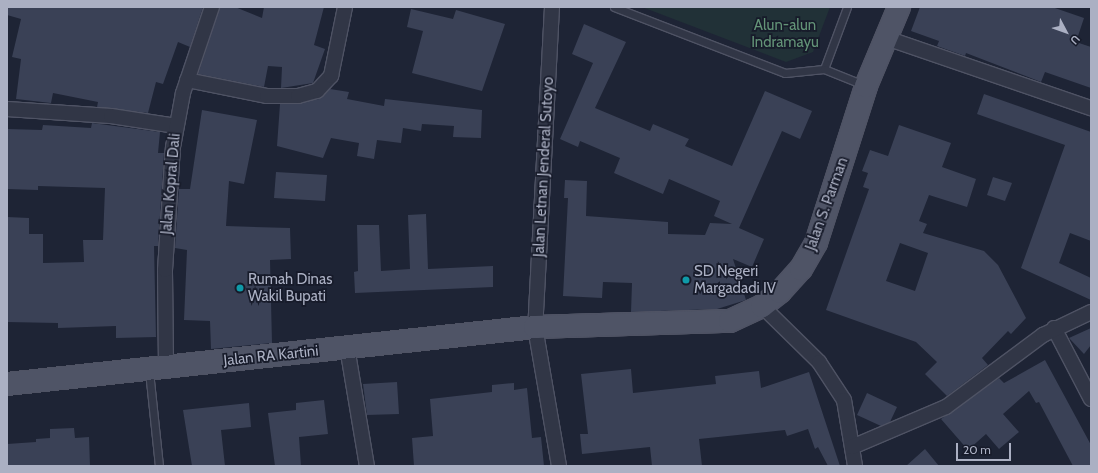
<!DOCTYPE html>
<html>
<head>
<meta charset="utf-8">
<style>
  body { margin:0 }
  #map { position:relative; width:1098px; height:473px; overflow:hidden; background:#1e2435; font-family:Cabin,sans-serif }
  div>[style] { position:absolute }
  .green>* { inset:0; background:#213137 }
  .building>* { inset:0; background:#3a4156 }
  .roads { filter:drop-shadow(1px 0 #4f5364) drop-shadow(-1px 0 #4f5364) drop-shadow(0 1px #4f5364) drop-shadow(0 -1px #4f5364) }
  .service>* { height:7px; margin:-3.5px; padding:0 3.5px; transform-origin:3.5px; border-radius:3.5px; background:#313646 }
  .minor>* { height:14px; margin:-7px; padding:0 7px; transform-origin:7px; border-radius:7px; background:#313646 }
  .primary>* { height:22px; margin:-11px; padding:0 11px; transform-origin:11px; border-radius:11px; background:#4f5466 }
  .dots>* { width:11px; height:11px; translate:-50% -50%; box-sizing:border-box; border:2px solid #171b2a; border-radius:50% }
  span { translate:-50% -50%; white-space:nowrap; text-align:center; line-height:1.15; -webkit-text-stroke:3.5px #171b2a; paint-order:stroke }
  .park-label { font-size:15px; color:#639377 }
  .street-label { font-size:15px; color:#abb0c3 }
  .poi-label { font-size:15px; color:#abb0c3 }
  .left { translate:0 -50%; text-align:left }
  .frame { position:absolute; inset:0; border:8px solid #abb0c3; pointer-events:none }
  .north { position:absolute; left:1046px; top:12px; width:40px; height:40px; -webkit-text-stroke:3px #171b2a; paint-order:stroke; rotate:131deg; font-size:11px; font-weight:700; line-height:16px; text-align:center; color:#abb0c3 }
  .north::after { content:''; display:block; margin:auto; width:14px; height:18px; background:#abb0c3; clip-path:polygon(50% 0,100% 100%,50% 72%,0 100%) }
  .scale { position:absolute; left:956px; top:443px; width:55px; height:18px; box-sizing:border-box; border:2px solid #abb0c3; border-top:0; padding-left:5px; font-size:12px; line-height:14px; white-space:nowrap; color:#abb0c3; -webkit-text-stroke:3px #171b2a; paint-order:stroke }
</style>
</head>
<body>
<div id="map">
  <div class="green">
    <i style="clip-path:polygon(642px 7px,830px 7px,813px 52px,786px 62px)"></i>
  </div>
  <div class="building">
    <i style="clip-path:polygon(7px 7px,203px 7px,190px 47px,178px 42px,163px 84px,156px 82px,148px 113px,97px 107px,98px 102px,53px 93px,51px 103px,16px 99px,21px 59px,12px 57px,21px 19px,7px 15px)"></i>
    <i style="clip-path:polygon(220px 7px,235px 7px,262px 18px,264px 7px,324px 7px,314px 45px,325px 49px,313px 83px,281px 88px,282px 67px,268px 66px,264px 87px,198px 74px)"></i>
    <i style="clip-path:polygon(920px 7px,1052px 7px,1084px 18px,1076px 42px,1091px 47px,1091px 88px,1045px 72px,1041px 82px,966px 53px,965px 56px,937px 46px,939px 41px,911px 31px)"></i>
    <i style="clip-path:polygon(411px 9px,453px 19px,456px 10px,505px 24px,482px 91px,412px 73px,423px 31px,407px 27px)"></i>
    <i style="clip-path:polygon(584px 24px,626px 42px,595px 108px,650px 131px,653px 124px,689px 139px,685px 146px,732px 166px,765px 91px,812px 111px,800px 139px,782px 131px,739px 228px,764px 239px,752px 267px,733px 259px,746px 300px,717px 309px,631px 312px,632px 283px,603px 282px,602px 298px,563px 296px,568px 198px,564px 198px,565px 180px,587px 181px,586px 216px,668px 222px,668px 234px,705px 235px,710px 223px,732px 224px,714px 216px,720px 201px,669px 179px,663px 194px,614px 173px,620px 158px,580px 141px,578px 147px,560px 139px,593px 63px,572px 54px)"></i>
    <i style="clip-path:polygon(330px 89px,349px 92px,347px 99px,384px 106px,385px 99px,482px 110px,481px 138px,453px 137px,454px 126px,422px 124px,421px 131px,403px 128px,401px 143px,377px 140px,374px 159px,357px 156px,359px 143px,331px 138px,323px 158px,277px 146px,280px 104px,319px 99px)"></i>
    <i style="clip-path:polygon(984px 94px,1091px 132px,1091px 241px,1070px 233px,1059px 263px,1091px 278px,1091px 300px,1021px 268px,1065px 145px,977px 114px)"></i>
    <i style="clip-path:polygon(202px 110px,257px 120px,244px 184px,229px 181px,226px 226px,290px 228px,291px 259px,270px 260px,272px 343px,211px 349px,210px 321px,184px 320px,187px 250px,175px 248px,179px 189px,190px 189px)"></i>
    <i style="clip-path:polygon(92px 123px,160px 132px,158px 153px,164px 153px,158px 246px,154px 246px,156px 337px,116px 338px,116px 326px,58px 328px,58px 323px,7px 322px,7px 217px,29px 218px,29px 234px,43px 234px,43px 263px,84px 262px,83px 240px,103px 240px,105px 188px,38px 186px,38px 190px,7px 189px,7px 129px,42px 130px,43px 125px,91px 128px)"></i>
    <i style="clip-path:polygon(evenodd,899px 125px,951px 143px,942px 167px,976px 179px,967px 207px,929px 195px,919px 221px,927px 224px,923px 233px,984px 251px,998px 265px,1026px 318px,1011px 334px,1008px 331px,982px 358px,988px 365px,947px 396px,925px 374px,937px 362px,916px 342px,826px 310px,869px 189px,863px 187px,868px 173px,862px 171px,870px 150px,888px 156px,899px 125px,900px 243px,928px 253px,915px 291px,886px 281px,900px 243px)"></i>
    <i style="clip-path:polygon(276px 172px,327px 175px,325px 201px,274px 198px)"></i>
    <i style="clip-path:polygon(993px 177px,1012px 183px,1005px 201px,987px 195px)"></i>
    <i style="clip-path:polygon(426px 214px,428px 269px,493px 266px,493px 287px,355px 293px,354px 272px,358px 271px,357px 225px,379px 225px,381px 271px,410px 269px,408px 215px)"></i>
    <i style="clip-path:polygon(1091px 328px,1091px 345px,1084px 354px,1069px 338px)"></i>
    <i style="clip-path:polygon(1045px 360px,1091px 445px,1091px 466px,1073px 466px,1039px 402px,1036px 403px,1029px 391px,1003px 414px,1019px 432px,999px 449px,986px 434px,968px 450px,941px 419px,999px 378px,1004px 383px)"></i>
    <i style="clip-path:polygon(631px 369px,633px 393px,716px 384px,715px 376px,759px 371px,761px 388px,809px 372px,840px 466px,828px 466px,818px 447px,815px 449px,808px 429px,787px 436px,785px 430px,699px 439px,702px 466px,652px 466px,650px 447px,582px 454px,580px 434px,588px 434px,581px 374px)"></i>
    <i style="clip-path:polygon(397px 382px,399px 414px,367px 415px,363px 384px)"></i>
    <i style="clip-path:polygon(514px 383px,514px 390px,527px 388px,532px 438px,541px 437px,544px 466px,414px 466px,412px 438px,433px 436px,430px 399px,492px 392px,492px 385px)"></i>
    <i style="clip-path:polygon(867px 393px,897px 407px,890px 422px,881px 426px,857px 415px)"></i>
    <i style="clip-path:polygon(324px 400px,328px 434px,299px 437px,301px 466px,275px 466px,268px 413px,296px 410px,296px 403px)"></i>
    <i style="clip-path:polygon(249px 403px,251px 427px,221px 430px,225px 466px,192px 466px,183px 410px)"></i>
    <i style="clip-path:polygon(74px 428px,75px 438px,89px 437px,90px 466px,7px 466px,7px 444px,36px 442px,36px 439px,50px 438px,50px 429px)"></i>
    <i style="clip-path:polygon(925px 449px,939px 466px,906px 466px)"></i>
  </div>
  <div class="roads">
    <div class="service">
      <i style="left:614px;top:7px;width:183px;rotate:21.1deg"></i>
      <i style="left:785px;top:73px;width:39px;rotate:-6deg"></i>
      <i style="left:824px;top:69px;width:66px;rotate:-69.6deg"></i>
      <i style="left:824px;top:69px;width:43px;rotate:21.8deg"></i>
      <i style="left:149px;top:371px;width:96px;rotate:84deg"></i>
    </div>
    <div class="minor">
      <i style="left:552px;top:7px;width:320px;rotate:93deg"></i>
      <i style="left:535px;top:327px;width:141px;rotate:80.2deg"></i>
      <i style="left:886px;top:38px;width:217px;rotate:18.9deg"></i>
      <i style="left:187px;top:80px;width:82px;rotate:11.3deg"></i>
      <i style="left:267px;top:96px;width:31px"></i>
      <i style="left:298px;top:96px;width:20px;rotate:-15deg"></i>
      <i style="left:317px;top:91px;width:21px;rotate:-47deg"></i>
      <i style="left:331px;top:76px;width:70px;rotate:-78.5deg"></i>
      <i style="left:7px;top:109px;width:104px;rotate:3.9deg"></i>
      <i style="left:111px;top:116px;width:66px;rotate:8.7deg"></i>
      <i style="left:762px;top:306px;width:80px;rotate:44.5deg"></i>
      <i style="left:819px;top:362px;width:45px;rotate:56.7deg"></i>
      <i style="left:844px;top:400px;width:67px;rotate:80.5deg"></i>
      <i style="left:1054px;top:328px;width:80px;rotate:62.5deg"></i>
      <i style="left:347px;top:347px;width:121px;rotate:80.5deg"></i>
      <i style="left:166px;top:367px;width:97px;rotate:-90.6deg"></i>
      <i style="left:165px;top:270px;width:123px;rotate:-86.3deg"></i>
      <i style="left:173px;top:147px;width:55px;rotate:-79.5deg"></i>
      <i style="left:183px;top:93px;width:91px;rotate:-71.4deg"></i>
      <i style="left:852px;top:447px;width:102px;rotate:-23.1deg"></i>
      <i style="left:946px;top:407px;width:121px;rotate:-36.6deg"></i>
      <i style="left:1043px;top:335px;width:53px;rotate:-25.6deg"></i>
    </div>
    <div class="primary">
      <i style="left:7px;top:384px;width:531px;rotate:-6.16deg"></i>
      <i style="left:535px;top:327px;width:195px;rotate:-1.8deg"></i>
      <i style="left:730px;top:321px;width:35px;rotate:-25deg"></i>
      <i style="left:762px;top:306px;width:23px;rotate:-38deg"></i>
      <i style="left:780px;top:292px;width:31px;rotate:-48deg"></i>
      <i style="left:801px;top:269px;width:30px;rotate:-60deg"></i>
      <i style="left:816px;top:243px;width:165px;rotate:-72.3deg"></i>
      <i style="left:866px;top:86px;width:86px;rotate:-67.3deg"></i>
    </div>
  </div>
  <div class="dots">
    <i style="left:686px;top:280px;background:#0f9aa8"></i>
    <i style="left:240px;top:288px;background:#0f9aa8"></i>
  </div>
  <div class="park-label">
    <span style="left:785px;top:34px">Alun-alun<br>Indramayu</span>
  </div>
  <div class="street-label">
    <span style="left:544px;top:167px;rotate:-87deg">Jalan Letnan Jenderal Sutoyo</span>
    <span style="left:171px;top:184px;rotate:-85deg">Jalan Kopral Dali</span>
    <span style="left:827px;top:204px;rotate:-70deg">Jalan S. Parman</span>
    <span style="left:271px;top:356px;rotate:-6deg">Jalan RA Kartini</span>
  </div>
  <div class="poi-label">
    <span class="left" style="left:694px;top:280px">SD Negeri<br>Margadadi IV</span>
    <span class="left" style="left:248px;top:288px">Rumah Dinas<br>Wakil Bupati</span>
  </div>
  <div class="frame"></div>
  <div class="north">U</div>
  <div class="scale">20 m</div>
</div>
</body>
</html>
